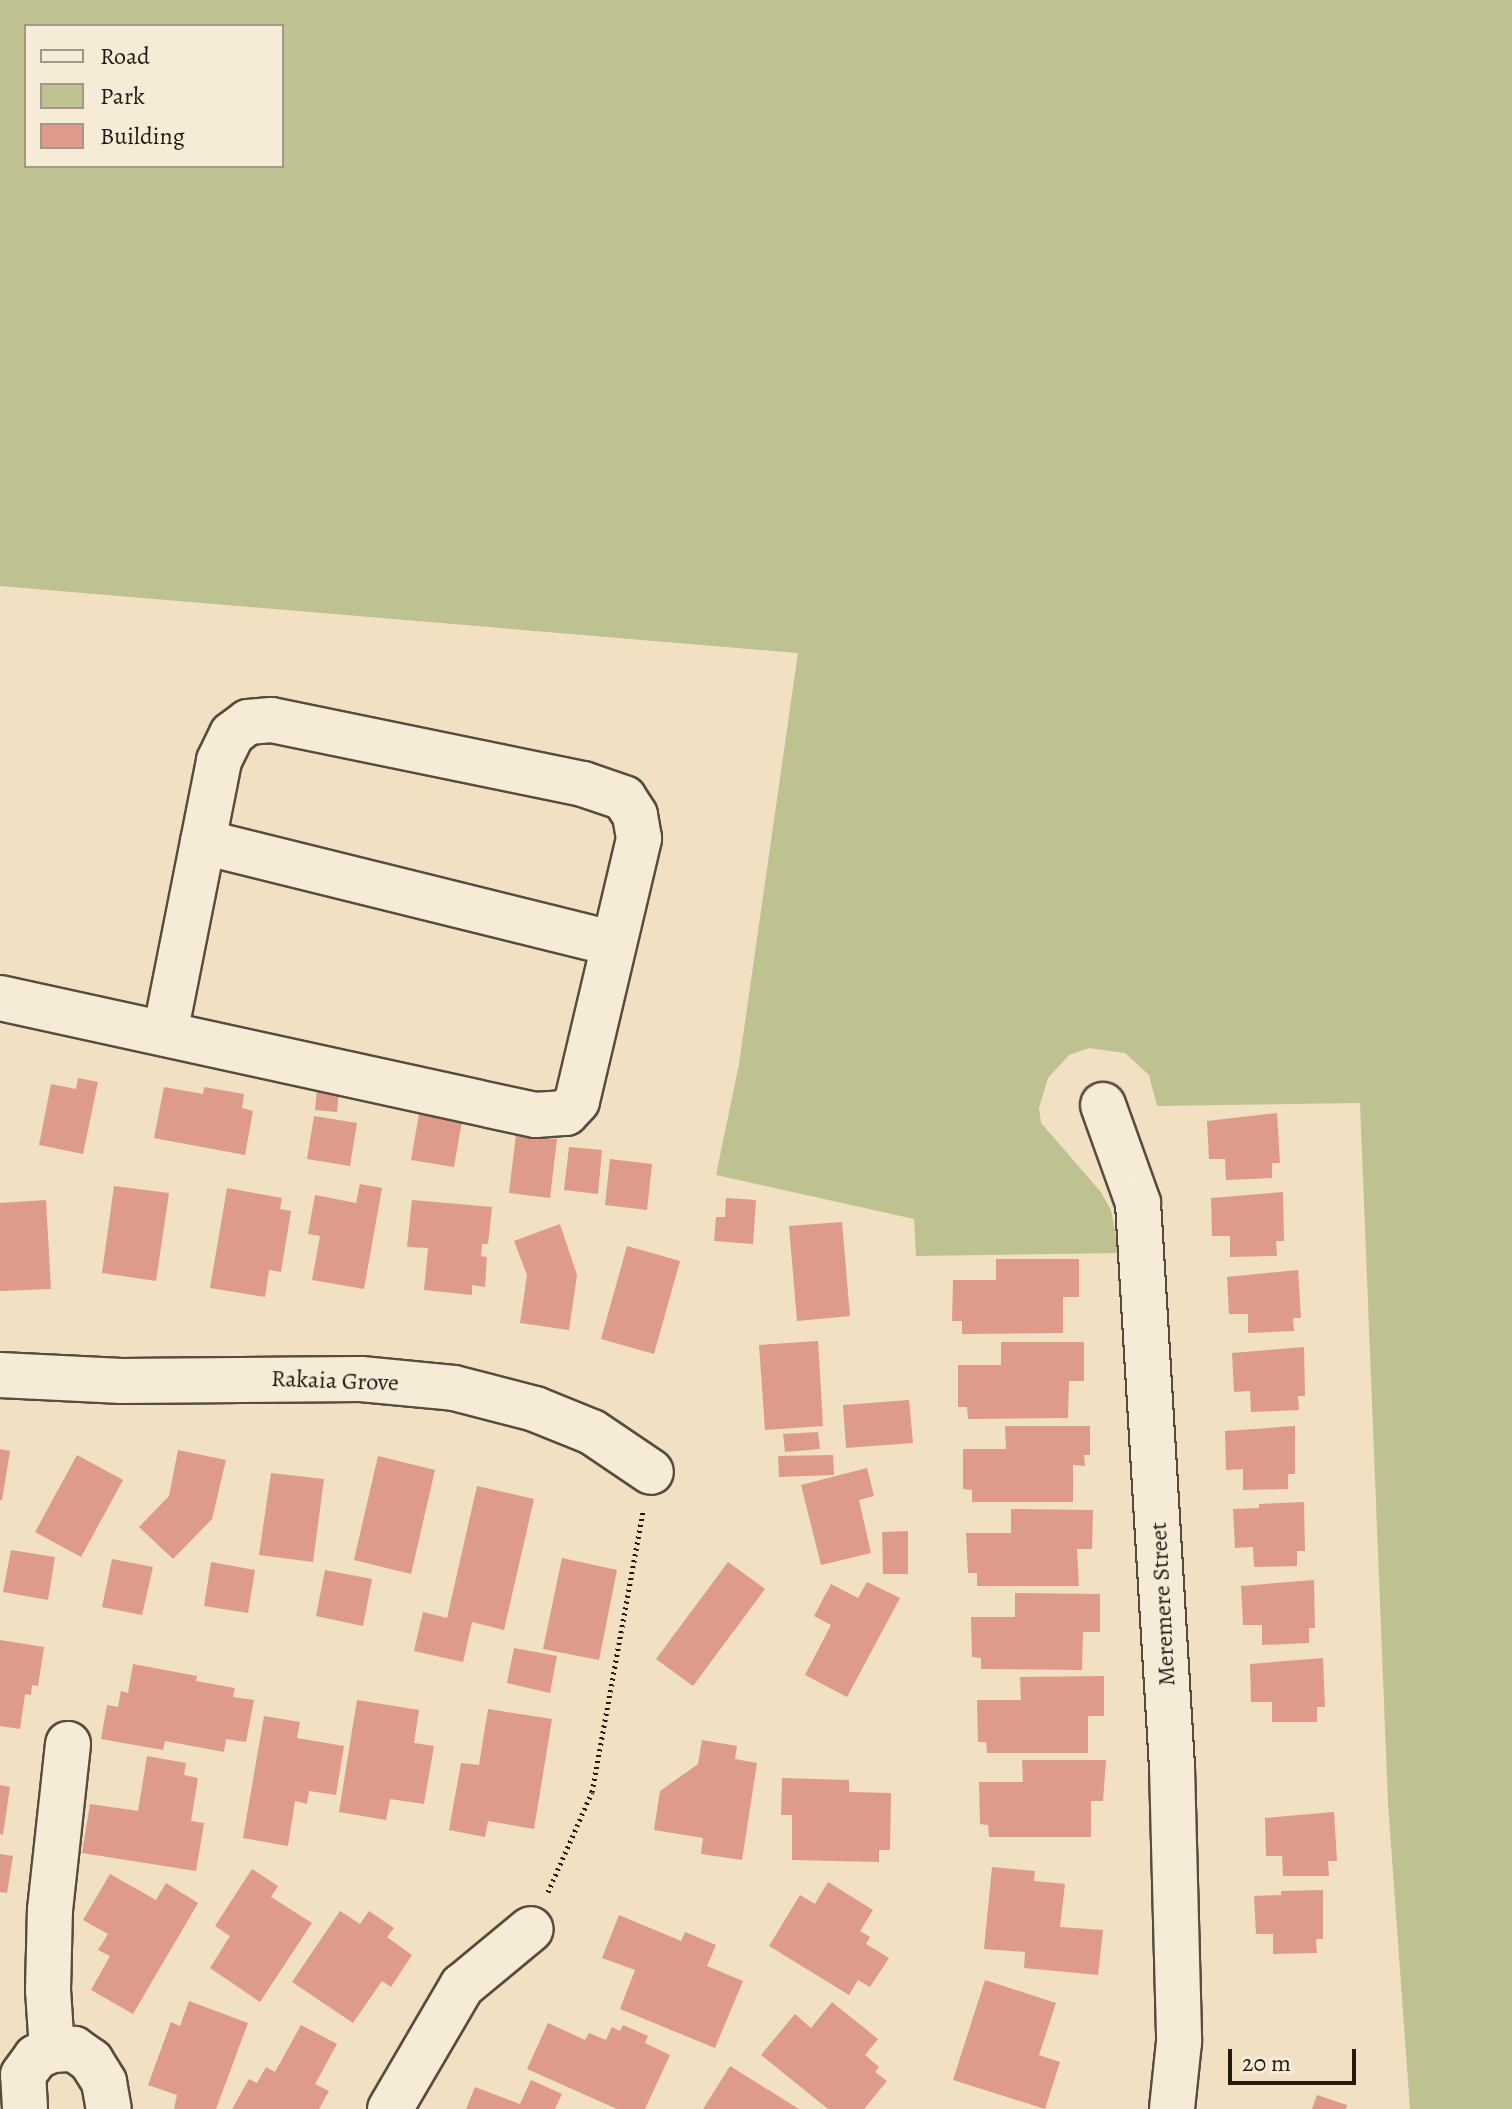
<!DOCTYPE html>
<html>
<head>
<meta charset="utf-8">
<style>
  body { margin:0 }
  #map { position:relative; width:1512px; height:2109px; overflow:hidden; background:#f1e0c1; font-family:Alegreya,serif }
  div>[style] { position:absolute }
  .green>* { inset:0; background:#bec190 }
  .building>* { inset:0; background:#de9b8a }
  .path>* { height:5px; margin-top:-2.5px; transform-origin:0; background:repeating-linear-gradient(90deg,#241a12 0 2px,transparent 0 6px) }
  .roads { filter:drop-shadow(2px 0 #574c3e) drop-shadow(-2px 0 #574c3e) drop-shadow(0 2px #574c3e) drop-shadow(0 -2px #574c3e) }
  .minor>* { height:44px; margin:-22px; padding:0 22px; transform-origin:22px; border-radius:22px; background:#f6ebd7 }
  span { translate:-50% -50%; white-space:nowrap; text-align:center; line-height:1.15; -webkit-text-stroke:6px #f6ebd7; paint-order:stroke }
  .street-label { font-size:24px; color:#241a12 }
  .legend { position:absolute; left:24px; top:24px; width:260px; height:144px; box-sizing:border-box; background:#f6ebd7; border:2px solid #a29788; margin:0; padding:10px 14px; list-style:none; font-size:24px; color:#241a12 }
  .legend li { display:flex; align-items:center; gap:16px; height:40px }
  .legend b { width:40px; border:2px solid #a29788 }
  .scale { position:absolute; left:1228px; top:2049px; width:128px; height:36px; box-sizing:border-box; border:4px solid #241a12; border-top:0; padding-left:10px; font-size:24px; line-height:28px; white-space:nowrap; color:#241a12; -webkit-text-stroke:6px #f6ebd7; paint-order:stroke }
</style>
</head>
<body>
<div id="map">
  <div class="green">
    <i style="clip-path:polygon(evenodd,0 0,1512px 0,1512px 2109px,1410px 2109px,1388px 1803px,1360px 1103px,1157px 1106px,1149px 1075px,1125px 1053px,1089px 1048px,1069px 1055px,1048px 1078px,1039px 1108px,1041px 1123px,1100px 1191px,1111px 1210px,1119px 1253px,916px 1256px,914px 1219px,716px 1175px,739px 1064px,798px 653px,0 586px,0 0,26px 26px,282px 26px,282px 166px,26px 166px,26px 26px)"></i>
  </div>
  <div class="building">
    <i style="clip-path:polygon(78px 1078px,98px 1082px,83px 1154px,39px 1145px,51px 1084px,76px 1089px)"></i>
    <i style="clip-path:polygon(164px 1087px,203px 1094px,204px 1087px,244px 1094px,242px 1108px,253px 1111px,245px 1155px,154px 1138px)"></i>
    <i style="clip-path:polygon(317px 1088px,339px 1090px,337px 1112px,315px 1110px)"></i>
    <i style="clip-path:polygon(1277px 1113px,1280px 1163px,1272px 1163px,1272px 1178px,1226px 1180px,1225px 1159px,1209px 1159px,1207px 1121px)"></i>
    <i style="clip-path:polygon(419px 1114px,462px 1121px,454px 1167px,411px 1160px)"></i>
    <i style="clip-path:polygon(314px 1116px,357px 1123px,350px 1166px,307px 1159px)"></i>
    <i style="clip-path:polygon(516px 1134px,557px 1139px,550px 1198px,509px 1193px)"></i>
    <i style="clip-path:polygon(569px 1147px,602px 1150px,598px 1194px,564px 1190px)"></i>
    <i style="clip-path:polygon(610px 1159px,652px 1164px,647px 1210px,605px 1205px)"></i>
    <i style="clip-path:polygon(360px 1184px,382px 1188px,364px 1289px,312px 1280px,320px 1236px,308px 1234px,315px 1195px,356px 1203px)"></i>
    <i style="clip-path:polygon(114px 1186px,169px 1193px,156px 1281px,102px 1273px)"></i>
    <i style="clip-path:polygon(227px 1188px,282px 1198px,280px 1209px,291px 1211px,281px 1272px,269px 1270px,265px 1297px,210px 1288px)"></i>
    <i style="clip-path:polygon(1283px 1192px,1284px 1241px,1276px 1241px,1277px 1256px,1230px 1257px,1230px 1236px,1212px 1236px,1211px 1198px)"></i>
    <i style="clip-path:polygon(726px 1198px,756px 1200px,753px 1244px,714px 1241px,716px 1217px,725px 1217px)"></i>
    <i style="clip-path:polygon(46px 1200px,51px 1289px,0 1291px,0 1203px)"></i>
    <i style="clip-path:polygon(412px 1200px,492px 1207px,488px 1244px,482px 1244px,481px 1256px,487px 1257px,485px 1287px,472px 1285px,472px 1295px,424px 1290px,428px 1248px,407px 1247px)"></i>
    <i style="clip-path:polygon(842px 1222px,850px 1316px,797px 1321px,789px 1226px)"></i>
    <i style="clip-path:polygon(560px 1224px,577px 1275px,569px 1330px,520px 1323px,527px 1275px,514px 1241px)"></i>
    <i style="clip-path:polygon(627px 1246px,680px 1261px,654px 1354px,601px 1339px)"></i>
    <i style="clip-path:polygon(996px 1259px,1079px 1259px,1079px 1297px,1063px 1297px,1063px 1333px,962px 1334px,962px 1321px,952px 1321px,953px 1280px,996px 1280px)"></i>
    <i style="clip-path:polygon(1298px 1270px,1301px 1318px,1293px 1318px,1294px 1331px,1248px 1333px,1248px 1314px,1229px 1314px,1227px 1277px)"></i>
    <i style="clip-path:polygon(818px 1341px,823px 1426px,765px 1430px,759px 1345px)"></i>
    <i style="clip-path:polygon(1001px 1342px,1084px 1342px,1084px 1381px,1069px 1381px,1068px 1418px,968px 1419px,967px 1407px,958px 1407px,958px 1365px,1001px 1365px)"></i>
    <i style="clip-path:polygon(1304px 1347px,1305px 1396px,1298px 1396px,1299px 1410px,1251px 1412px,1250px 1391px,1234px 1392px,1232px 1353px)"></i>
    <i style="clip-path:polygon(909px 1400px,913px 1443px,846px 1448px,843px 1405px)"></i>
    <i style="clip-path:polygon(1005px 1426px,1090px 1426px,1090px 1455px,1084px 1455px,1085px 1466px,1073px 1465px,1073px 1502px,972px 1502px,972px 1490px,963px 1489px,963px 1449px,1006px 1449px)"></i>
    <i style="clip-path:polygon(1295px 1426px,1295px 1474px,1288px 1474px,1288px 1489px,1243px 1490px,1243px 1469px,1226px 1470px,1225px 1431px)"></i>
    <i style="clip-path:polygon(818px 1432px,820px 1449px,785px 1452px,783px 1434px)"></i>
    <i style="clip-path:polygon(0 1449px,10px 1451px,2px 1500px,0 1500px)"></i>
    <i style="clip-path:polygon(178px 1450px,226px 1460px,212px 1519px,173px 1559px,139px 1527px,169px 1496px)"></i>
    <i style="clip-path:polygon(77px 1455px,123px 1480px,81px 1557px,35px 1532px)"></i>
    <i style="clip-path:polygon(833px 1455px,834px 1475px,779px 1477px,778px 1456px)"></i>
    <i style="clip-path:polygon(378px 1456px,435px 1470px,411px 1574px,354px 1560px)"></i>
    <i style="clip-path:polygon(867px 1468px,874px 1496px,859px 1500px,871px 1553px,821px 1565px,801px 1485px)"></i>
    <i style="clip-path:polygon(271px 1473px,324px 1479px,313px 1562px,259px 1555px)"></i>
    <i style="clip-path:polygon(477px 1486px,534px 1499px,504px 1630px,472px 1622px,463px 1662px,414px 1651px,423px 1612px,447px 1618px)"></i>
    <i style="clip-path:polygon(1304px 1502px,1305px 1551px,1297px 1551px,1297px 1566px,1254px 1567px,1253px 1547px,1235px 1548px,1233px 1509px,1259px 1508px,1259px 1504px)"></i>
    <i style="clip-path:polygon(1011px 1509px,1093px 1510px,1092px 1549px,1077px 1549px,1079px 1586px,977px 1586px,977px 1573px,968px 1573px,966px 1533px,1011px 1533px)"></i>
    <i style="clip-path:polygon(908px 1531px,908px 1574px,883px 1574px,882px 1532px)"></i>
    <i style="clip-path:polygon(11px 1550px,55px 1557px,48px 1600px,3px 1592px)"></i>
    <i style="clip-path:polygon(562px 1558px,617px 1570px,599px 1660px,543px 1649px)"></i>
    <i style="clip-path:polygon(112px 1559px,153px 1567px,142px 1615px,102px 1607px)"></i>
    <i style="clip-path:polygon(211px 1562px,255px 1570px,248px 1613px,204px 1606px)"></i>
    <i style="clip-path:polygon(728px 1562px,765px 1589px,693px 1686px,656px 1659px)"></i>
    <i style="clip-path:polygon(325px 1570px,372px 1579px,363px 1626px,316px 1616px)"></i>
    <i style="clip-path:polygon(1314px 1580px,1315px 1628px,1309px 1628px,1309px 1643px,1262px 1645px,1262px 1625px,1243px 1625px,1241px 1586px)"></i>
    <i style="clip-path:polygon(867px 1582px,900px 1598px,847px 1697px,805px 1675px,831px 1625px,814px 1616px,831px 1584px,858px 1598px)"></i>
    <i style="clip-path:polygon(1015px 1593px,1100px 1594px,1100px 1632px,1083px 1632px,1082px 1670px,981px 1669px,981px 1658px,972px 1657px,971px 1617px,1015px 1617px)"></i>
    <i style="clip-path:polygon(0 1640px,44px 1647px,38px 1686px,32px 1685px,31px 1695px,25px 1694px,20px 1729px,0 1726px)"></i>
    <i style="clip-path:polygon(514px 1648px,557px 1656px,550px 1693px,507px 1683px)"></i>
    <i style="clip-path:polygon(1323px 1658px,1325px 1707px,1317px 1707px,1317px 1722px,1272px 1722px,1272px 1702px,1251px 1702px,1250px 1664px)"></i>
    <i style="clip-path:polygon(133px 1664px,197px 1676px,196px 1681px,235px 1688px,233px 1697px,254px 1700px,246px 1742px,226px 1739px,224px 1752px,165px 1741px,163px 1750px,101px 1739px,107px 1705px,118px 1707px,121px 1691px,128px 1693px)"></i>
    <i style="clip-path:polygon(1104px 1676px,1104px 1716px,1088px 1716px,1088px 1753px,987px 1753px,986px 1742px,978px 1742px,977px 1700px,1021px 1700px,1020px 1677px)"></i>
    <i style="clip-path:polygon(357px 1700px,419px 1710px,414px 1743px,434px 1746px,424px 1804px,390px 1799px,386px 1820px,339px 1812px)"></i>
    <i style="clip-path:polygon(488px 1709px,552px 1719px,534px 1829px,488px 1821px,485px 1837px,449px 1830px,461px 1763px,479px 1765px)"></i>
    <i style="clip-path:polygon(264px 1716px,300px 1722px,297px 1738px,344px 1746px,336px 1795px,309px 1791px,307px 1804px,295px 1801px,288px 1846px,243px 1838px)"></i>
    <i style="clip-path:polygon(702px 1740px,737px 1746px,735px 1759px,757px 1763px,742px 1860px,701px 1854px,703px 1838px,654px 1830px,660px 1791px,698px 1764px)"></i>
    <i style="clip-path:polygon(147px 1756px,186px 1763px,184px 1775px,198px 1778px,191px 1821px,204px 1823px,196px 1871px,82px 1853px,90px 1804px,138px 1811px)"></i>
    <i style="clip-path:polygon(1022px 1760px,1106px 1760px,1103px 1801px,1091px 1801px,1091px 1837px,989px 1837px,988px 1825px,980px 1824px,979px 1782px,1023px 1782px)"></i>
    <i style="clip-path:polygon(782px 1778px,849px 1780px,849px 1792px,891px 1793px,890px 1850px,879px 1850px,879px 1862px,792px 1860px,792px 1815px,781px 1815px)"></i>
    <i style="clip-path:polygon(0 1785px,10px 1787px,3px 1835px,0 1834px)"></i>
    <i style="clip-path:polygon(1334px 1812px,1337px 1861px,1328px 1861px,1329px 1876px,1283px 1876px,1282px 1856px,1266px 1856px,1265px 1818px)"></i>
    <i style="clip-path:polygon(0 1854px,13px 1856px,7px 1893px,0 1892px)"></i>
    <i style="clip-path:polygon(992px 1867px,1035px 1871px,1034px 1881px,1065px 1884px,1060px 1927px,1103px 1930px,1098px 1975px,1024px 1968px,1025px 1952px,984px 1949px)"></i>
    <i style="clip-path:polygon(252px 1869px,278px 1886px,271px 1897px,312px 1923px,260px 2002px,210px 1968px,230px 1936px,215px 1926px)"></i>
    <i style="clip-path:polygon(110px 1874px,156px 1900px,166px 1883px,198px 1903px,133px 2014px,91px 1990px,110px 1956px,98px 1950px,108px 1934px,83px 1920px)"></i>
    <i style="clip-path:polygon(828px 1882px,873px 1910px,860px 1931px,870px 1937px,866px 1944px,889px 1958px,870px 1987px,858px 1980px,849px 1995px,769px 1946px,800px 1895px,815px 1904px)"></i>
    <i style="clip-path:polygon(1323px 1890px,1323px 1939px,1316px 1939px,1317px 1953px,1273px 1954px,1273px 1934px,1256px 1934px,1254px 1896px,1281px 1895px,1281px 1891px)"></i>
    <i style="clip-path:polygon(340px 1911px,360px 1924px,369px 1911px,394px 1928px,387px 1937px,412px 1955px,391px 1987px,382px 1981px,353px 2023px,292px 1982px)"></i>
    <i style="clip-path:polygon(619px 1915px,681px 1941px,685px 1932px,716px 1945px,707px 1966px,743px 1981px,715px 2048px,620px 2009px,635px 1970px,602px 1958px)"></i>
    <i style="clip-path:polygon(985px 1980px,1056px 2003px,1039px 2055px,1060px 2062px,1045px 2109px,953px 2080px)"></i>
    <i style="clip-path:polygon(189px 2001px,248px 2023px,216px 2109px,174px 2109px,177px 2095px,148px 2085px,171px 2022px,180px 2026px)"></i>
    <i style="clip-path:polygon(832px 2002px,878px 2039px,865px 2055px,879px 2067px,875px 2072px,887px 2081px,864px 2109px,828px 2109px,761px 2055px,795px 2014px,811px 2028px)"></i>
    <i style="clip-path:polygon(548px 2023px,585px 2040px,589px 2033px,606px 2040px,612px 2027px,620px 2031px,623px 2025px,648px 2036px,645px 2043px,670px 2055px,645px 2109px,617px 2109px,527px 2069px)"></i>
    <i style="clip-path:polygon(301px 2025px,337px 2044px,315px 2084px,329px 2091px,319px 2109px,232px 2109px,249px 2079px,257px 2083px,266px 2067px,275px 2072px)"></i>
    <i style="clip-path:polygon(730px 2066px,799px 2109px,703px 2109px)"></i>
    <i style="clip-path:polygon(531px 2080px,562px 2094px,555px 2109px,466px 2109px,475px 2087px,520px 2104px)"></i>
    <i style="clip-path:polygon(1317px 2095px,1347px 2105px,1346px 2109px,1312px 2109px)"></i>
  </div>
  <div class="path">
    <i style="left:548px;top:1892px;width:109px;rotate:-66.3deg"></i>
    <i style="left:592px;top:1792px;width:285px;rotate:-79.7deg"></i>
  </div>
  <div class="roads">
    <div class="minor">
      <i style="left:203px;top:842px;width:423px;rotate:13.9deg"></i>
      <i style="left:0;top:998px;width:548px;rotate:12.34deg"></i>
      <i style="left:535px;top:1115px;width:31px;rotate:-4deg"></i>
      <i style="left:566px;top:1113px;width:16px;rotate:-47deg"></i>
      <i style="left:577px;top:1101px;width:270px;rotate:-76.7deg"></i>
      <i style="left:639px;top:838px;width:23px;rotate:-100deg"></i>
      <i style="left:635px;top:815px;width:20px;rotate:-123deg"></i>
      <i style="left:624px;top:798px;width:43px;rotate:-161.1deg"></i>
      <i style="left:583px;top:784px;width:318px;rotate:-168.4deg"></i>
      <i style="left:271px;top:720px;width:23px;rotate:175deg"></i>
      <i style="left:248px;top:722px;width:20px;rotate:143deg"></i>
      <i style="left:232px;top:734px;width:30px;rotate:116deg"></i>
      <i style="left:219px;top:761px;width:277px;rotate:101.2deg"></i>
      <i style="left:1103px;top:1105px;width:104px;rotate:70.3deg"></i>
      <i style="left:1138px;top:1203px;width:565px;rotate:86.55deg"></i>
      <i style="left:1172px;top:1767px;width:275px;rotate:88.5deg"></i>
      <i style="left:1179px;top:2042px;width:67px;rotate:96deg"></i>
      <i style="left:0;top:1375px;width:122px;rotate:2.8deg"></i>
      <i style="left:122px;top:1381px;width:239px;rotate:-0.5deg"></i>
      <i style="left:361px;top:1379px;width:93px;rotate:5.5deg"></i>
      <i style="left:454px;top:1388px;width:84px;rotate:14.5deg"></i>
      <i style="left:535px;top:1409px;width:61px;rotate:22deg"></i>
      <i style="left:592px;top:1432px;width:71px;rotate:34.1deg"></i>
      <i style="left:52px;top:2050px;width:60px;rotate:-93.8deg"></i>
      <i style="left:48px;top:1990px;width:80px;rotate:-88.6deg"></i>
      <i style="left:50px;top:1910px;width:167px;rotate:-83.8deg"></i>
      <i style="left:25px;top:2109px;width:34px;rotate:-93deg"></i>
      <i style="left:23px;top:2075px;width:22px;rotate:-54deg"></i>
      <i style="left:36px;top:2057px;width:17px;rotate:-24deg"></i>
      <i style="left:52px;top:2050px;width:22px;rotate:-3deg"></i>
      <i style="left:74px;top:2049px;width:21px;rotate:35deg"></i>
      <i style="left:91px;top:2061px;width:25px;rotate:58deg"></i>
      <i style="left:104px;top:2082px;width:27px;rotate:80deg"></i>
      <i style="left:390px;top:2109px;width:143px;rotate:-59.7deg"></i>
      <i style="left:462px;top:1986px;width:89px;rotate:-39.6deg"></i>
    </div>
  </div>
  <div class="street-label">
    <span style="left:335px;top:1381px;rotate:2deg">Rakaia Grove</span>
    <span style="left:1163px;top:1604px;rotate:-93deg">Meremere Street</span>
  </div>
  <ul class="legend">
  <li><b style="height:10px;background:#f6ebd7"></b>Road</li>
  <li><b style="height:22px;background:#bec190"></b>Park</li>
  <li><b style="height:22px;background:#de9b8a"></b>Building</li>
  </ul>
  <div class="scale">20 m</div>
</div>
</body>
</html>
